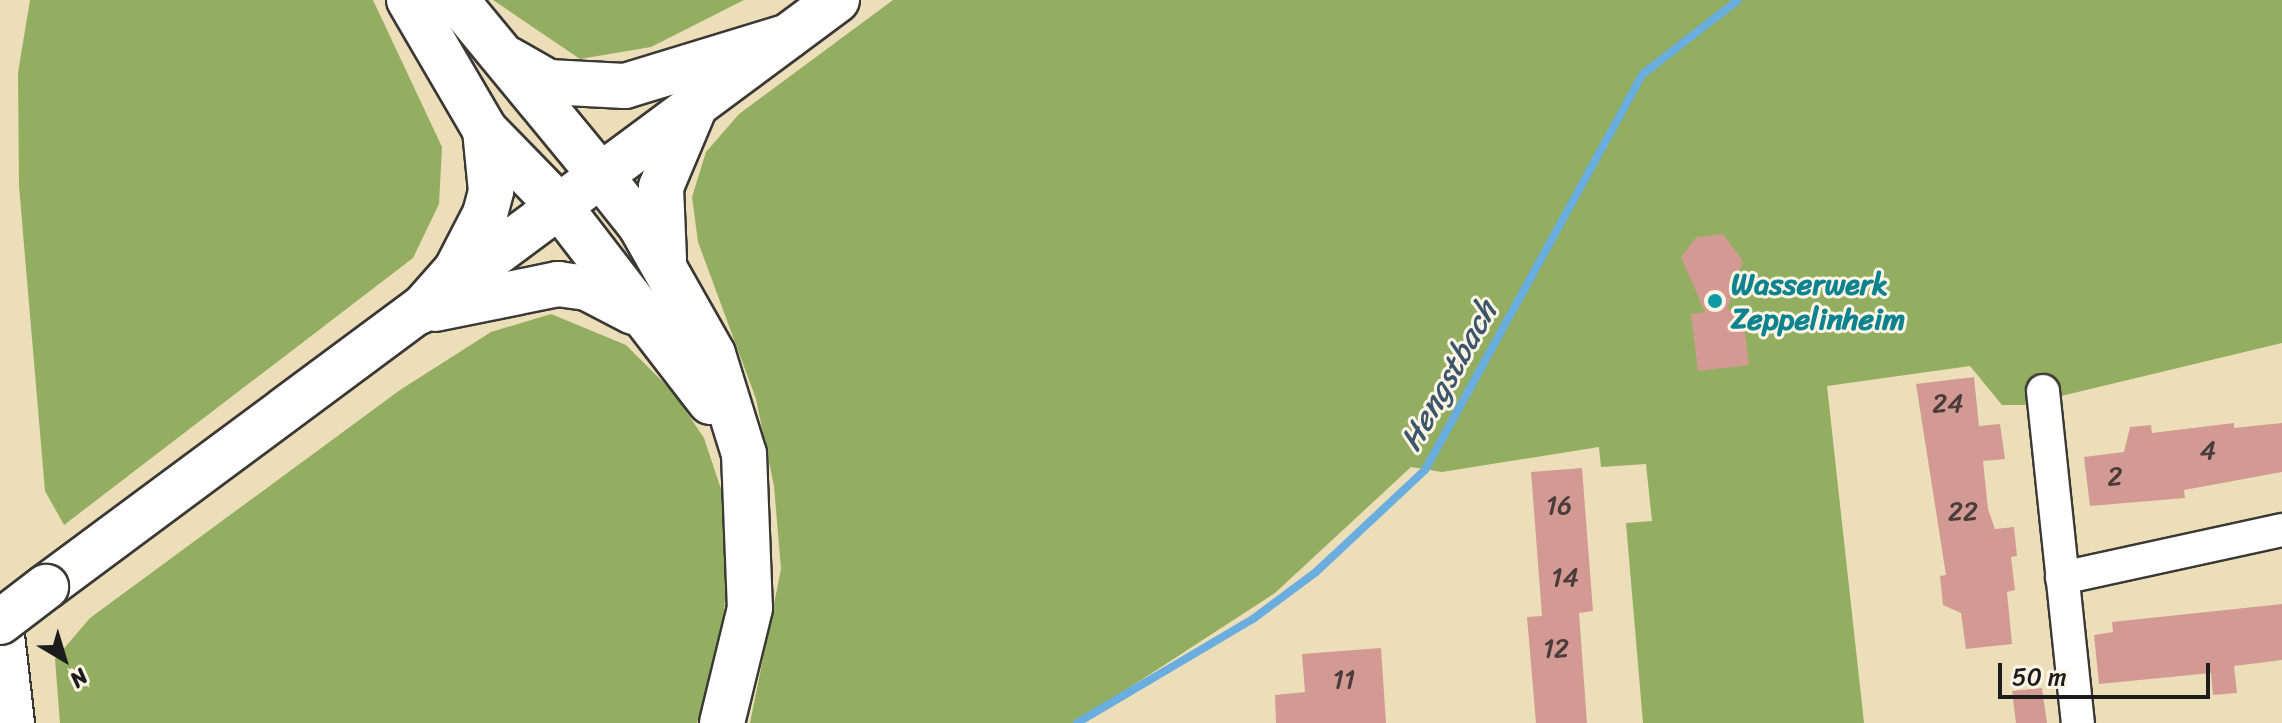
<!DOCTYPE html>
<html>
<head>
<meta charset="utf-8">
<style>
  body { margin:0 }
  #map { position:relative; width:2282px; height:723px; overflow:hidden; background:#eddeba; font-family:Sriracha,sans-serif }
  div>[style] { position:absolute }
  .forest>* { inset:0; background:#93ae60 }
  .stream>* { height:8px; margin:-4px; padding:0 4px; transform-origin:4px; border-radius:4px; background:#6aaddf }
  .building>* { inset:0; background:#d39a94 }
  .roads { filter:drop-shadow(2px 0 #3b3934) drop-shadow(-2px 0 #3b3934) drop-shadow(0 2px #3b3934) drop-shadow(0 -2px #3b3934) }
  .street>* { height:32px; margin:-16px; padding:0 16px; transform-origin:16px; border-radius:16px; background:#fff }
  .secondary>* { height:44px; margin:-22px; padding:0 22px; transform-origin:22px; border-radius:22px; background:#fff }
  .highway>* { height:44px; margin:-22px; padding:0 22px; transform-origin:22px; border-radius:22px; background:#fff }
  .bridges { filter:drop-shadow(2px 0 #3b3934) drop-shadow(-2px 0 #3b3934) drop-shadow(0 2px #3b3934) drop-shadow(0 -2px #3b3934) }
  .secondary-bridge>* { height:44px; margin:-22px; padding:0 22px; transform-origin:22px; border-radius:22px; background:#fff }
  .dots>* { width:22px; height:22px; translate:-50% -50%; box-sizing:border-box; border:4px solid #fcf5e5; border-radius:50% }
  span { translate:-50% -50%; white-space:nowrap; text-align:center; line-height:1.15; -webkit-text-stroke:6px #fcf5e5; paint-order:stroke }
  .number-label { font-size:26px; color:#4a3c3a }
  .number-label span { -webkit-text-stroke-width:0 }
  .culture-label { font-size:30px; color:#0d838f; font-weight:700 }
  .left { translate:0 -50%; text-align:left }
  .water-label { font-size:32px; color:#3b566a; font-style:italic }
  .north { position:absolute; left:24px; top:619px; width:80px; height:80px; -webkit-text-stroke:6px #fcf5e5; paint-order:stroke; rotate:142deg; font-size:22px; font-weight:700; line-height:32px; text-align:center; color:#1c1c1c }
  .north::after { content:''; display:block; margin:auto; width:28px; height:36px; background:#1c1c1c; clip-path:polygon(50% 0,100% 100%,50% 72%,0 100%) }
  .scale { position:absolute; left:1998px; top:663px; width:212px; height:36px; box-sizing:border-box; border:4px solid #1c1c1c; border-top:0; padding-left:10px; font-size:24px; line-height:28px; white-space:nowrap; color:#1c1c1c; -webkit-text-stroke:6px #fcf5e5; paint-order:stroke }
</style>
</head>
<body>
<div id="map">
  <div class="forest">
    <i style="clip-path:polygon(30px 0,373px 0,442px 147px,439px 204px,413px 258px,64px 525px,45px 491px,19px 186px,18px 73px)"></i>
    <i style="clip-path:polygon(493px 0,744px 0,651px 47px,580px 59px)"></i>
    <i style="clip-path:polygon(893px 0,2282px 0,2282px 343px,2024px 405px,2002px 405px,1970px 366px,1827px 386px,1864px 723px,1643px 723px,1626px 523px,1652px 521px,1646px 464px,1601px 467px,1599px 447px,1442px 472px,1411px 467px,1275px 593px,1075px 723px,750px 723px,781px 569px,774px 486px,756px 399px,698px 242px,692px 197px,706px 152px,739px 114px)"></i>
    <i style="clip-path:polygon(551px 314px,626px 345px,673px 392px,704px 438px,726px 504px,728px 570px,720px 651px,697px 723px,60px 723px,55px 659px,90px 618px,400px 390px,491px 332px)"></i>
  </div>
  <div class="stream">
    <i style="left:1077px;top:723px;width:204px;rotate:-30.6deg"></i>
    <i style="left:1253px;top:619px;width:79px;rotate:-36.7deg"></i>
    <i style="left:1316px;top:572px;width:149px;rotate:-43.1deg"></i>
    <i style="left:1425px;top:470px;width:452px;rotate:-61.2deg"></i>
    <i style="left:1643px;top:74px;width:120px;rotate:-37.9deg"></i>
  </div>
  <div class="building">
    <i style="clip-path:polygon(1723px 234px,1743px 261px,1727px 310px,1742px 308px,1749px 365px,1698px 371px,1691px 314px,1705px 312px,1681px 257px,1697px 237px)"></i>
    <i style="clip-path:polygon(1974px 377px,1979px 426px,2000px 424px,2005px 459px,1983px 461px,1988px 509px,1995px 529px,2014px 527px,2017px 556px,2011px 557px,2015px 590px,2007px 592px,2012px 644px,1966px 649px,1961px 613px,1943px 605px,1940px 576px,1946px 575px,1916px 384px)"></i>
    <i style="clip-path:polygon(2234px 423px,2234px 428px,2282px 423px,2282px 472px,2184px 490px,2185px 498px,2090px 506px,2084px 457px,2124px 452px,2130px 427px,2151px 425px,2152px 433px)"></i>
    <i style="clip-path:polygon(1582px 468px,1593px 611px,1579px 613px,1587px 723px,1536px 723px,1527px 617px,1542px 616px,1531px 472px)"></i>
    <i style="clip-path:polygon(2282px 604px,2282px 660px,2234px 666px,2237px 693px,2213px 695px,2211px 673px,2099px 684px,2094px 635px,2113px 632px,2112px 622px)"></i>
    <i style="clip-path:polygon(1381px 648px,1386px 723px,1276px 723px,1275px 695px,1305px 692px,1302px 654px)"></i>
    <i style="clip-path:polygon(2042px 688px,2047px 723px,2016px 723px,2012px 691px)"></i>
  </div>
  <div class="roads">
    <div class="street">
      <i style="left:2043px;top:391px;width:334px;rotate:84deg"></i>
      <i style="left:2062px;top:578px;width:225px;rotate:-12.3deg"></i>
    </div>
    <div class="secondary">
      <i style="left:601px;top:176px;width:63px;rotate:51.5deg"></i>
      <i style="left:640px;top:225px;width:148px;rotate:60.5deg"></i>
      <i style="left:713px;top:354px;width:105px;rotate:72.8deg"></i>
      <i style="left:744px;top:454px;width:154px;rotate:87.8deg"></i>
      <i style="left:750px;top:608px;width:118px;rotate:103.7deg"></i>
      <i style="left:560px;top:207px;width:246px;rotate:52.4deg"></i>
      <i style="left:664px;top:259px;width:72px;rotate:-92.4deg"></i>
      <i style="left:661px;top:187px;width:82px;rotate:-67.2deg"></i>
      <i style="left:435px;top:309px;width:126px;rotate:-11.5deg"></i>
      <i style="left:558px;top:284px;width:29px;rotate:8deg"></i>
      <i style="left:587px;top:288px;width:52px;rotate:27.6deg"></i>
      <i style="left:46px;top:587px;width:985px;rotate:-36.58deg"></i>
    </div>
    <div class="highway">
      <i style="left:409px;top:0;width:151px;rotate:59.7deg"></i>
      <i style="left:485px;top:130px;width:107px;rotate:45.8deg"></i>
      <i style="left:456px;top:0;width:228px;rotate:50.5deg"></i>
      <i style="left:508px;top:59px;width:46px;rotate:29.9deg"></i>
      <i style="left:548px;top:82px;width:77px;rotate:3deg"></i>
      <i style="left:625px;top:86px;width:171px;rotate:-17deg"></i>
      <i style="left:419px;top:312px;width:56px;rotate:-48.6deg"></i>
      <i style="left:456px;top:270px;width:63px;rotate:-62.6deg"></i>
      <i style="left:485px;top:214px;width:24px;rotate:-75deg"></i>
      <i style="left:491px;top:191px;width:61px;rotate:-95.6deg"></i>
      <i style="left:0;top:618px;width:106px;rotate:83.5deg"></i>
    </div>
  </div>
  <div class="bridges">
    <div class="secondary-bridge">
      <i style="left:0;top:622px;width:58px;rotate:-37.3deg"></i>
    </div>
  </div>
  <div class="dots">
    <i style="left:1715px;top:301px;background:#0f9aa8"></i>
  </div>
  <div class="number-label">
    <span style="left:1948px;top:404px">24</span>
    <span style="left:2208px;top:451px">4</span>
    <span style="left:2115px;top:477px">2</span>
    <span style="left:1559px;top:506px">16</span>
    <span style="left:1963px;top:512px">22</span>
    <span style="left:1565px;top:578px">14</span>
    <span style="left:1556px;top:649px">12</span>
    <span style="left:1344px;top:680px">11</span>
  </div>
  <div class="culture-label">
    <span class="left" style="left:1731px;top:301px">Wasserwerk<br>Zeppelinheim</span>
  </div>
  <div class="water-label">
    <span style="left:1449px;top:376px;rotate:-61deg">Hengstbach</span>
  </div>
  <div class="north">N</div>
  <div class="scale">50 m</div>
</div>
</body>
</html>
